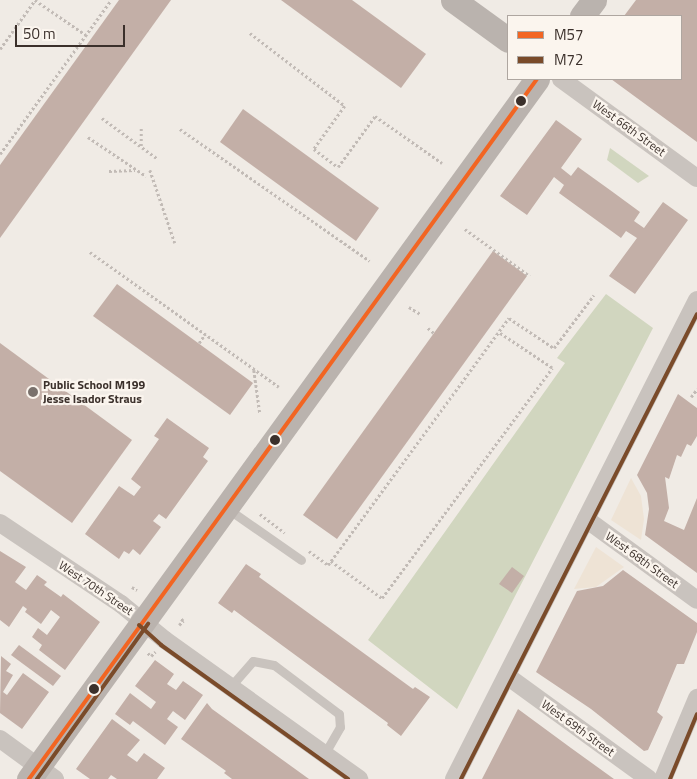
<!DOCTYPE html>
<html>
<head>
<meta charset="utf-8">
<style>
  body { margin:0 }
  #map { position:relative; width:697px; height:779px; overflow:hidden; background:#f0ebe5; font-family:"Titillium Web",sans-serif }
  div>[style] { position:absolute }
  .green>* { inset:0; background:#d1d6bf }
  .plaza>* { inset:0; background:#eee3d5 }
  .building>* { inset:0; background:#c3afa7 }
  .path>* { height:2.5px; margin-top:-1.25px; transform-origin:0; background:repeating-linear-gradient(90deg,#c2bbb6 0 2.5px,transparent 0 5px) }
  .lane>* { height:9px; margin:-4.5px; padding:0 4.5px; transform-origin:4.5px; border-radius:4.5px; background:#c9c3be }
  .street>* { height:18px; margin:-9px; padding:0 9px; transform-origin:9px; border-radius:9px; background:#c9c3be }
  .secondary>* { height:25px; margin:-12.5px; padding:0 12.5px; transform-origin:12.5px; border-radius:12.5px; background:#bab3ae }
  .bus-1>* { height:4px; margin:-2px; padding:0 2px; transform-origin:2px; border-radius:2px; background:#f26522 }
  .bus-2>* { height:4px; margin:-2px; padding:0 2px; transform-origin:2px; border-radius:2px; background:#7a4b2a }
  .dots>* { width:14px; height:14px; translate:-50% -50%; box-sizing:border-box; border:2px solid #fbf5ee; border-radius:50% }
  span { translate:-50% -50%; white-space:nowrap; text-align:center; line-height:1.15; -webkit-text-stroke:4.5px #fbf5ee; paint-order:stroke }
  .street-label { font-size:12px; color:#3b302b }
  .poi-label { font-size:12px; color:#3b302b; font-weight:700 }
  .left { translate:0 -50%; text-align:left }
  .legend { position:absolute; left:507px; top:15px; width:175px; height:65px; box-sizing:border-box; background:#fbf5ee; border:1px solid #aea6a0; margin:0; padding:6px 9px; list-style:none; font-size:15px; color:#3b302b }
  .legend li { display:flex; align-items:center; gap:10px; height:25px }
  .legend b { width:25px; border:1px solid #aea6a0 }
  .scale { position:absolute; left:15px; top:25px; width:110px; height:22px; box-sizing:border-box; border:2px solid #3b302b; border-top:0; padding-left:6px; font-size:15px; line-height:18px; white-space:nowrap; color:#3b302b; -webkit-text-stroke:4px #fbf5ee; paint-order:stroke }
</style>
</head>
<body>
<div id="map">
  <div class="green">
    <i style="clip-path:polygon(610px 148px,649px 176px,638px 183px,607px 160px)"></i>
    <i style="clip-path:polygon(606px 294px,653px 328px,457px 709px,368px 640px,565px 363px,557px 358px)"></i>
  </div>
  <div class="plaza">
    <i style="clip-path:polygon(631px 478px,641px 496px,644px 519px,641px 540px,611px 520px)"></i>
    <i style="clip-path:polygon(596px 547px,624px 567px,596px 587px,574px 589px)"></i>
  </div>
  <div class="building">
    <i style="clip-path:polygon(119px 0,171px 0,0 238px,0 165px)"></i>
    <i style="clip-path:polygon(281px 0,352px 0,426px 54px,401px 88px)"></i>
    <i style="clip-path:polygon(636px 0,697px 0,697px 142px,611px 79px,681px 79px,681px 16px,624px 16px)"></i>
    <i style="clip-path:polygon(243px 109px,379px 208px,356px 241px,220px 142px)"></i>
    <i style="clip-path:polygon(556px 120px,582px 139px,561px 168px,571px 176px,578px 167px,610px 190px,640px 212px,634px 221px,644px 228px,663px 202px,688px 220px,635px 294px,609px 276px,637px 238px,626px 231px,621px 238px,559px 193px,564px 185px,554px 177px,527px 215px,500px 196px)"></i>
    <i style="clip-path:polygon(493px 251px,527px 276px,337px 539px,303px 515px)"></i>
    <i style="clip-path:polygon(117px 284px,253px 383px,230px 415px,93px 316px)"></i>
    <i style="clip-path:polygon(0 343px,132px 440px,72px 523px,0 471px)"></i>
    <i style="clip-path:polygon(678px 394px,697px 408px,697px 436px,691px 446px,687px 444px,681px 457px,677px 455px,669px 479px,665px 477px,669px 508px,664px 521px,684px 530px,697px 498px,697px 573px,645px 535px,649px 509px,647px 493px,637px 475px)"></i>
    <i style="clip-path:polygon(167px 418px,209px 448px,203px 457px,208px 461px,166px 519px,159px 514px,153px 521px,161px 527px,140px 555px,133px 549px,129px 554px,124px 551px,119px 559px,85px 534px,119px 486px,134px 496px,141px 487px,131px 479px,159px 439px,154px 436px)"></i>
    <i style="clip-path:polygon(0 551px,26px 567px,15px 582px,26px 590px,37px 575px,47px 582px,44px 585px,61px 597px,63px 594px,100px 622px,65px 670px,39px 650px,42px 645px,32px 637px,38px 628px,47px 635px,60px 617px,51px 610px,41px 624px,25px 612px,27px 609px,23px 606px,9px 627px,0 620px)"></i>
    <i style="clip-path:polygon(246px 564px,261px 574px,259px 577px,413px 689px,415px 687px,430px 697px,401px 736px,387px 725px,388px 723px,234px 610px,232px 613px,218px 603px)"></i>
    <i style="clip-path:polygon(512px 567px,524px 576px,512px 593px,499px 584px)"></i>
    <i style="clip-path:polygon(623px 570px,697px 623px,697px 632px,684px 664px,677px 664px,657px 712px,663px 717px,648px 750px,644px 751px,591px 709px,536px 672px,577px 591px,603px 586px)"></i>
    <i style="clip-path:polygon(19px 645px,61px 676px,53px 686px,11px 655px)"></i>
    <i style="clip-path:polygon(1px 656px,11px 664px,6px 671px,13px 675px,3px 692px,7px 695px,23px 673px,49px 692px,22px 729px,0 713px)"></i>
    <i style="clip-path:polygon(155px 660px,174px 674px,167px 684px,176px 690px,183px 681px,203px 695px,185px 720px,173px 711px,167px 719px,178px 727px,165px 745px,133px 721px,130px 725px,115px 714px,130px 693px,151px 709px,156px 702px,135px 686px)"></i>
    <i style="clip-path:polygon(207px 703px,212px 709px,309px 779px,232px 779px,224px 773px,226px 771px,181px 739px)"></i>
    <i style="clip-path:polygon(518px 709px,571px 748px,614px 779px,482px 779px)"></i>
    <i style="clip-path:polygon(112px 719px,140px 740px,127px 755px,137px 762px,144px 753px,165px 768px,157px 779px,117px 779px,111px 775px,108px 779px,90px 779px,76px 769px)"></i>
  </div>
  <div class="path">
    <i style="left:250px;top:33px;width:120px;rotate:37.5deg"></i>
    <i style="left:345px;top:106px;width:53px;rotate:125.8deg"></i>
    <i style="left:314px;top:149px;width:30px;rotate:37deg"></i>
    <i style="left:338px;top:167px;width:63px;rotate:-54deg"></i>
    <i style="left:375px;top:116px;width:82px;rotate:35deg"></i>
    <i style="left:0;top:49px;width:60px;rotate:-54.5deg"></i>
    <i style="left:35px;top:0;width:62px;rotate:34.5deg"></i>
    <i style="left:102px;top:118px;width:69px;rotate:36.2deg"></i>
    <i style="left:180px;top:129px;width:231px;rotate:34.8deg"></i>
    <i style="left:88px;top:137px;width:70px;rotate:33.9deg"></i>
    <i style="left:141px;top:146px;width:20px;rotate:-90deg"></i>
    <i style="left:0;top:154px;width:190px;rotate:-54.2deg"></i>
    <i style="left:150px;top:170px;width:77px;rotate:71.1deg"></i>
    <i style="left:109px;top:171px;width:26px;rotate:-2deg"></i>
    <i style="left:465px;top:229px;width:80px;rotate:35.9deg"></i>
    <i style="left:90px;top:252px;width:232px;rotate:35.5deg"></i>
    <i style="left:409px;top:307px;width:13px;rotate:32deg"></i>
    <i style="left:428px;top:328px;width:8px;rotate:40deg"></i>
    <i style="left:199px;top:343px;width:11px;rotate:-56deg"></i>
    <i style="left:254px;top:370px;width:43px;rotate:82.1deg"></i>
    <i style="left:691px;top:397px;width:10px;rotate:-53deg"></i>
    <i style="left:260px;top:514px;width:31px;rotate:37deg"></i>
    <i style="left:309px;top:551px;width:24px;rotate:36deg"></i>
    <i style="left:328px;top:565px;width:306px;rotate:-53.8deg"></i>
    <i style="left:509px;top:318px;width:54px;rotate:33.7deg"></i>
    <i style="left:554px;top:348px;width:66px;rotate:-53deg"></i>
    <i style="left:331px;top:561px;width:63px;rotate:36deg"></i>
    <i style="left:382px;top:598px;width:286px;rotate:-53.5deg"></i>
    <i style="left:552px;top:368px;width:65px;rotate:-146.3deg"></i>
    <i style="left:132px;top:587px;width:6px;rotate:31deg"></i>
    <i style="left:179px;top:625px;width:6px;rotate:-45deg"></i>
    <i style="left:183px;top:621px;width:3px;rotate:-135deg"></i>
    <i style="left:148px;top:653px;width:4px;rotate:45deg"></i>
    <i style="left:151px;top:656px;width:6px;rotate:-45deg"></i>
  </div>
  <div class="lane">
    <i style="left:228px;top:509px;width:89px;rotate:34.9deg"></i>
    <i style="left:231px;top:686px;width:33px;rotate:-49deg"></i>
    <i style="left:253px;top:661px;width:21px;rotate:11deg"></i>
    <i style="left:274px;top:665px;width:81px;rotate:37deg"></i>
    <i style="left:339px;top:714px;width:13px;rotate:86deg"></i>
    <i style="left:340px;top:727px;width:30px;rotate:120deg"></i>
  </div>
  <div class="street">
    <i style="left:561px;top:79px;width:168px;rotate:36.1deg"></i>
    <i style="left:586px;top:519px;width:137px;rotate:36.1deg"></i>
    <i style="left:0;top:523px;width:146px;rotate:33.8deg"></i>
    <i style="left:121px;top:604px;width:57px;rotate:39.3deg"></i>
    <i style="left:165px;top:640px;width:239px;rotate:35.6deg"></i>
    <i style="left:507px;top:676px;width:175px;rotate:36deg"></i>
    <i style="left:0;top:739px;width:68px;rotate:36deg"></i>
    <i style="left:454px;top:779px;width:537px;rotate:-63.1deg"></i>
    <i style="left:663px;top:779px;width:88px;rotate:-67.2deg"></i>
  </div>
  <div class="secondary">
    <i style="left:453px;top:0;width:68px;rotate:36deg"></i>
    <i style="left:582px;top:16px;width:20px;rotate:-53deg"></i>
    <i style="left:29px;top:779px;width:865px;rotate:-54.03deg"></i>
  </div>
  <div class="bus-1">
    <i style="left:29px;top:779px;width:865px;rotate:-54.03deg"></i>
  </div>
  <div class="bus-2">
    <i style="left:139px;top:625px;width:30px;rotate:42deg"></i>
    <i style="left:161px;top:645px;width:230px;rotate:35.6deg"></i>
    <i style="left:37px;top:779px;width:191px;rotate:-54.4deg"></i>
    <i style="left:461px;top:779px;width:521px;rotate:-63.09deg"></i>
    <i style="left:670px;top:779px;width:70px;rotate:-67.4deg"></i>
  </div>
  <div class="dots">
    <i style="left:521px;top:101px;background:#3b302b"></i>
    <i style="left:33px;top:392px;background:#7a716c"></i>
    <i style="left:275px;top:440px;background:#3b302b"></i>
    <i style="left:94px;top:689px;background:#3b302b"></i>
  </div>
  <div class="street-label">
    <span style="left:629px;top:128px;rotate:36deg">West 66th Street</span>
    <span style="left:642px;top:560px;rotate:36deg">West 68th Street</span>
    <span style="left:96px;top:588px;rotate:34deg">West 70th Street</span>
    <span style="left:578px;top:728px;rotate:36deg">West 69th Street</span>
  </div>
  <div class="poi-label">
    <span class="left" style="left:43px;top:392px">Public School M199<br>Jesse Isador Straus</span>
  </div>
  <ul class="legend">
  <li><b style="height:6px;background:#f26522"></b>M57</li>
  <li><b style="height:6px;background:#7a4b2a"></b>M72</li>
  </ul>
  <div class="scale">50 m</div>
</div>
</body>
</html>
